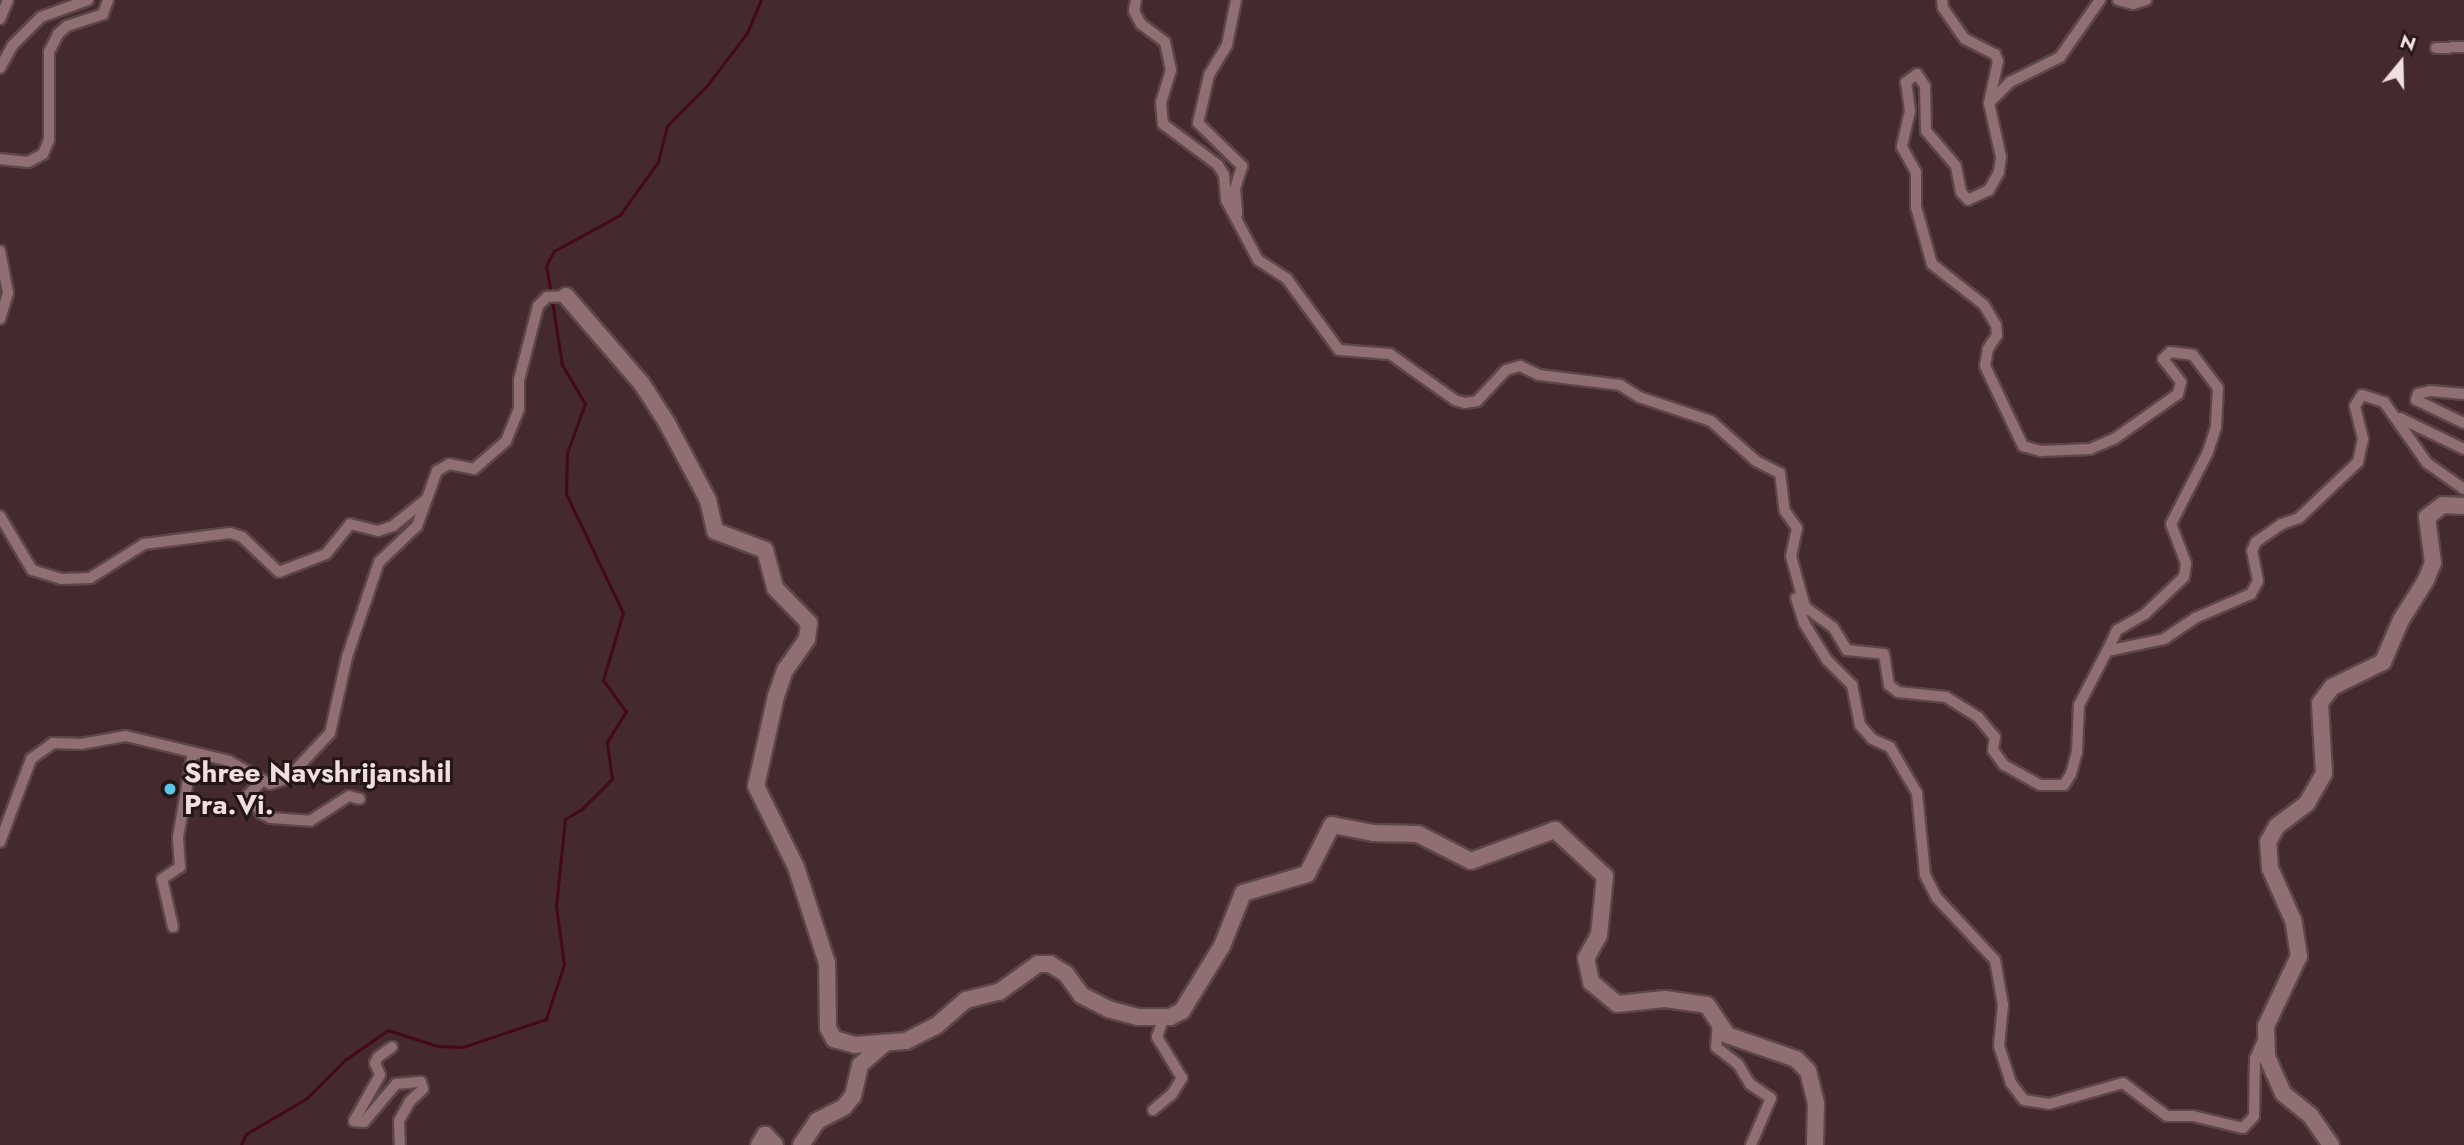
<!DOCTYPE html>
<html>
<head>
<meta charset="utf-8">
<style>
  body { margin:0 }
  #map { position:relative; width:2464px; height:1145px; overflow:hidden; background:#44292d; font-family:Jost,sans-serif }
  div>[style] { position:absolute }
  .stream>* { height:2.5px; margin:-1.25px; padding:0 1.25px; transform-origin:1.25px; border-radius:1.25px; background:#430919 }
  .roads { filter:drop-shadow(2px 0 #5d464a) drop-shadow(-2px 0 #5d464a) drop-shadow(0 2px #5d464a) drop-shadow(0 -2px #5d464a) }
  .street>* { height:10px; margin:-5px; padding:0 5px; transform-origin:5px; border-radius:5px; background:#906f73 }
  .secondary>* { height:16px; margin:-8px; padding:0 8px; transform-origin:8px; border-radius:8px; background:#906f73 }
  .dots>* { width:19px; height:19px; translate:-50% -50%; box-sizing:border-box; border:4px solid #221617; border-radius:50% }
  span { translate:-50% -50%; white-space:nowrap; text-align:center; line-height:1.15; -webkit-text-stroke:6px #221617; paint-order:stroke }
  .poi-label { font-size:28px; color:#f0dee0; font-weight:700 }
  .left { translate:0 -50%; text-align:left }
  .north { position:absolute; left:2366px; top:28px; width:70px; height:70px; -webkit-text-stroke:5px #221617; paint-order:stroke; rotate:19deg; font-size:19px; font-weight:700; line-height:28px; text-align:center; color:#f0dee0 }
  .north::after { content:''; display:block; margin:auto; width:24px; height:32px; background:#f0dee0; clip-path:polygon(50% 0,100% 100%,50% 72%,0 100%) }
</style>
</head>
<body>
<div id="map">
  <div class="stream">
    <i style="left:551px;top:294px;width:28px;rotate:-100deg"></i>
    <i style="left:546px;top:266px;width:17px;rotate:-62deg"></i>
    <i style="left:554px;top:251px;width:75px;rotate:-28.6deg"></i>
    <i style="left:620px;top:215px;width:65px;rotate:-54.4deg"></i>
    <i style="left:658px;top:162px;width:37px;rotate:-76deg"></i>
    <i style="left:667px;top:126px;width:55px;rotate:-45deg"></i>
    <i style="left:706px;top:87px;width:68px;rotate:-52.8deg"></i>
    <i style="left:747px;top:33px;width:36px;rotate:-67deg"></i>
    <i style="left:241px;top:1145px;width:12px;rotate:-66deg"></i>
    <i style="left:246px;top:1134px;width:71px;rotate:-30.5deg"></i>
    <i style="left:307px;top:1098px;width:54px;rotate:-45deg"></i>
    <i style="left:345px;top:1060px;width:52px;rotate:-34.9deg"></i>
    <i style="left:388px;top:1030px;width:52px;rotate:17.7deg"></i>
    <i style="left:438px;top:1046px;width:25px;rotate:2deg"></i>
    <i style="left:463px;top:1047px;width:88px;rotate:-18.6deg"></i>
    <i style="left:546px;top:1019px;width:57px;rotate:-71.6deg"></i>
    <i style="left:564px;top:965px;width:60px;rotate:-97.7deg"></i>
    <i style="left:556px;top:906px;width:87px;rotate:-84.1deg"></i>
    <i style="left:565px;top:819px;width:20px;rotate:-30deg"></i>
    <i style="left:582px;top:809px;width:42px;rotate:-45deg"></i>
    <i style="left:612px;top:779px;width:37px;rotate:-98deg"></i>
    <i style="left:607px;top:742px;width:36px;rotate:-58deg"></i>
    <i style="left:626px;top:712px;width:39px;rotate:-126deg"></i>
    <i style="left:603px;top:680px;width:70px;rotate:-73.4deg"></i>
    <i style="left:623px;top:613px;width:132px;rotate:-115.6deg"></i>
    <i style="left:566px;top:494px;width:41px;rotate:-88.6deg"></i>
    <i style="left:567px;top:453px;width:52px;rotate:-69.8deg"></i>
    <i style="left:585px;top:404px;width:45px;rotate:-120.5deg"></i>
    <i style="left:562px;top:365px;width:65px;rotate:-98.9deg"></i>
  </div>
  <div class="roads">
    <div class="street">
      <i style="left:1136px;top:0;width:11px;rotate:100deg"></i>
      <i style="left:1134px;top:11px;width:15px;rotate:62deg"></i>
      <i style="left:1141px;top:24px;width:30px;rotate:37deg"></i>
      <i style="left:1165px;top:42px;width:29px;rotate:78deg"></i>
      <i style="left:1171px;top:70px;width:34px;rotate:107deg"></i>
      <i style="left:1161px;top:102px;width:22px;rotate:85deg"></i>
      <i style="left:1163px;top:124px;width:69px;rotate:36.7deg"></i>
      <i style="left:1218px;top:165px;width:12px;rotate:59deg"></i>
      <i style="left:1224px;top:175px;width:25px;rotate:85deg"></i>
      <i style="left:1226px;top:200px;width:68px;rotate:61.9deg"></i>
      <i style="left:1258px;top:260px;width:35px;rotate:33deg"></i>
      <i style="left:1287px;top:279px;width:88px;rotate:53.8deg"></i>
      <i style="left:1339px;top:350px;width:51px;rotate:4.5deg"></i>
      <i style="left:1390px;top:354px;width:80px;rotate:35.3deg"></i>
      <i style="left:1455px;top:400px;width:10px;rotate:17deg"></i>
      <i style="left:1465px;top:403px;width:12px;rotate:-9deg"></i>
      <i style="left:1477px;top:401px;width:42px;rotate:-46.9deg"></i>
      <i style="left:1506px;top:370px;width:15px;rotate:-16deg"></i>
      <i style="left:1520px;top:366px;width:21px;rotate:25deg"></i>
      <i style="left:1539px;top:375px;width:82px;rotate:7deg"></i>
      <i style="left:1620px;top:385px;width:22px;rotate:32deg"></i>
      <i style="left:1639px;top:397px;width:76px;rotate:18.4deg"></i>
      <i style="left:1711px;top:421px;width:60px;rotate:41.6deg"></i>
      <i style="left:1756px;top:461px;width:27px;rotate:27deg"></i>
      <i style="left:1780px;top:473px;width:38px;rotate:83deg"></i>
      <i style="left:1785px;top:511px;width:21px;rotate:55deg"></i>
      <i style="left:1797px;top:528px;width:29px;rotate:102deg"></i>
      <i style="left:1791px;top:556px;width:53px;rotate:74.6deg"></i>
      <i style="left:1805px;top:607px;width:34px;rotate:36deg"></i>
      <i style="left:1833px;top:627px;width:27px;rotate:59deg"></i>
      <i style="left:1847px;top:650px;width:37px;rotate:6deg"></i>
      <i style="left:1884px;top:654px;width:31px;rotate:81deg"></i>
      <i style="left:1889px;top:685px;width:11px;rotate:38deg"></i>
      <i style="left:1898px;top:692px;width:48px;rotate:5.9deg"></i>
      <i style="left:1946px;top:697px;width:38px;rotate:32deg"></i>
      <i style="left:1978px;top:717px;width:26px;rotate:50deg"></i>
      <i style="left:1995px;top:737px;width:13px;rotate:99deg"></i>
      <i style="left:1993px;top:750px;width:19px;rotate:54deg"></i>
      <i style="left:2004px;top:765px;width:41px;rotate:29.1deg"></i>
      <i style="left:2040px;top:785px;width:24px"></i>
      <i style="left:2064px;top:785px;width:13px;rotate:-58deg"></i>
      <i style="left:2071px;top:774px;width:23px;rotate:-75deg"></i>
      <i style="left:2077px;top:752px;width:47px;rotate:-87.6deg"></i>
      <i style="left:2079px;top:705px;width:61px;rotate:-62.6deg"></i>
      <i style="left:1236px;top:0;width:46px;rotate:101.3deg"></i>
      <i style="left:1227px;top:45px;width:35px;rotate:121deg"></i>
      <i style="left:1209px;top:75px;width:49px;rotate:102.9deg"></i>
      <i style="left:1198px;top:123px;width:62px;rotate:44.3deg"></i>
      <i style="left:1242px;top:166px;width:24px;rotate:107deg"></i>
      <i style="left:1235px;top:189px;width:25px;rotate:85deg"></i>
      <i style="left:1942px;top:0;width:8px;rotate:83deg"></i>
      <i style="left:1943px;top:8px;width:38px;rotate:55deg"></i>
      <i style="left:1965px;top:39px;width:34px;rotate:27deg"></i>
      <i style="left:1995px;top:54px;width:8px;rotate:67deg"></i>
      <i style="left:1998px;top:61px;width:43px;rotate:102.1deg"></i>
      <i style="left:1989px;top:103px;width:55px;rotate:77.5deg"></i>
      <i style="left:2001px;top:157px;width:15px;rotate:98deg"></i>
      <i style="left:1999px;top:172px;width:21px;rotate:119deg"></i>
      <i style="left:1989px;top:190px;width:23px;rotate:155deg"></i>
      <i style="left:1968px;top:200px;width:11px;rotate:-131deg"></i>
      <i style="left:1961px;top:192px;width:26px;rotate:-101deg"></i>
      <i style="left:1956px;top:166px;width:46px;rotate:-130.6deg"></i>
      <i style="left:1926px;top:131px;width:45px;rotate:-91.3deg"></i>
      <i style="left:1925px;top:86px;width:14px;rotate:-124deg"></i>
      <i style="left:1917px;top:74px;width:14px;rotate:144deg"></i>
      <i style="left:1906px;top:82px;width:29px;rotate:82deg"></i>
      <i style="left:1910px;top:111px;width:37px;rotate:103deg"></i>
      <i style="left:1902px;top:147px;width:29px;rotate:61deg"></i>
      <i style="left:1916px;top:172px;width:35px;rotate:90deg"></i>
      <i style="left:1916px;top:207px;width:59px;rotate:74.3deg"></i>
      <i style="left:1932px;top:264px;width:66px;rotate:38.3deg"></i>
      <i style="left:1984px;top:305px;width:23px;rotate:59deg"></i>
      <i style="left:1996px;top:325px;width:10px;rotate:84deg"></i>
      <i style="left:1997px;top:335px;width:17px;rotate:123deg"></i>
      <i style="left:1988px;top:349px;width:17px;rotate:100deg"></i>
      <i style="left:1985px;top:366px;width:89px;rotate:64.6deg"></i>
      <i style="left:2023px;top:446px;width:19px;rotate:16deg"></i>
      <i style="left:2041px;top:451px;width:49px;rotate:-2.3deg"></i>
      <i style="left:2090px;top:449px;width:26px;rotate:-23deg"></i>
      <i style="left:2114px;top:439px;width:78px;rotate:-35.1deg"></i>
      <i style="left:2178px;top:394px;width:12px;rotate:-76deg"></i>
      <i style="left:2181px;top:382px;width:29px;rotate:-128deg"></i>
      <i style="left:2163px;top:359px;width:10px;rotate:-45deg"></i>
      <i style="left:2170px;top:352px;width:23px;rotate:7deg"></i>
      <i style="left:2193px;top:355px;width:41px;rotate:52.9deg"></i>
      <i style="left:2218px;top:388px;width:39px;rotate:93deg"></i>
      <i style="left:2216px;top:427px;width:26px;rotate:108deg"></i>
      <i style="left:2208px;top:452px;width:81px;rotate:117.2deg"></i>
      <i style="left:2171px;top:524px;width:42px;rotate:69deg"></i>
      <i style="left:2186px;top:563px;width:14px;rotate:98deg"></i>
      <i style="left:2184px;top:577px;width:54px;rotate:136.5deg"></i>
      <i style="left:2145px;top:614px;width:32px;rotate:150deg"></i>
      <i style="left:2117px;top:630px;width:23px;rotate:115deg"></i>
      <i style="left:2107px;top:651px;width:58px;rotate:-11.9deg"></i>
      <i style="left:2164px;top:639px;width:37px;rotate:-34deg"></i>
      <i style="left:2195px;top:618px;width:61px;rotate:-23.2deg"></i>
      <i style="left:2251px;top:594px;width:15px;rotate:-62deg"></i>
      <i style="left:2258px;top:581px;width:31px;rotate:-101deg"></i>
      <i style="left:2252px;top:551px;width:10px;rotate:-66deg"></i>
      <i style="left:2256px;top:542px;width:32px;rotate:-35deg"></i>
      <i style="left:2282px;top:524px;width:18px;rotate:-19deg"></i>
      <i style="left:2299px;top:518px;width:81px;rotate:-43.5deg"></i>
      <i style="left:2358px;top:462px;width:24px;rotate:-78deg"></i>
      <i style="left:2363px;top:439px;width:34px;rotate:-104deg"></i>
      <i style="left:2355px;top:406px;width:13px;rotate:-58deg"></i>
      <i style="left:2362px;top:395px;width:23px;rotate:18deg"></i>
      <i style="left:2384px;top:402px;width:75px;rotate:54.8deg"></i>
      <i style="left:2427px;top:463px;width:45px;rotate:35.1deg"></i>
      <i style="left:2118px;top:0;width:16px;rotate:15deg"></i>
      <i style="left:2133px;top:4px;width:14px;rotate:-17deg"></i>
      <i style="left:0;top:19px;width:21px;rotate:-67deg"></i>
      <i style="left:2436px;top:48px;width:28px;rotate:-2deg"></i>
      <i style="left:0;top:68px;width:25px;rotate:-61deg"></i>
      <i style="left:12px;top:46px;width:41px;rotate:-45deg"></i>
      <i style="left:41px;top:17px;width:50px;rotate:-19.9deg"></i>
      <i style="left:1989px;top:103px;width:30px;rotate:-45deg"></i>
      <i style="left:2010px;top:82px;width:56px;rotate:-26.6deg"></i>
      <i style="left:2060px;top:57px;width:70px;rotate:-54.9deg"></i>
      <i style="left:0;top:159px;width:28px;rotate:6deg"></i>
      <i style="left:28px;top:162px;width:17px;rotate:-28deg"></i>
      <i style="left:43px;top:154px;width:15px;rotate:-67deg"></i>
      <i style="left:49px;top:140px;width:88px;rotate:-90deg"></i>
      <i style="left:49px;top:52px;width:20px;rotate:-63deg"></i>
      <i style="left:58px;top:34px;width:12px;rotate:-42deg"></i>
      <i style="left:67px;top:26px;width:38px;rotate:-18deg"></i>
      <i style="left:103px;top:14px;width:15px;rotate:-70deg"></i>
      <i style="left:0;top:251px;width:43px;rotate:79.2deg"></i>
      <i style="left:8px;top:293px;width:27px;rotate:107deg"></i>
      <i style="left:2464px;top:394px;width:34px;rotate:-175deg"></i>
      <i style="left:2430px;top:391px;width:12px;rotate:166deg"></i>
      <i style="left:2418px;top:394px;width:6px;rotate:108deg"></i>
      <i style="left:2416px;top:400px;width:53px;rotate:25.6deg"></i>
      <i style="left:2400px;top:418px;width:71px;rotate:25.8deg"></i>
      <i style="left:0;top:516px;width:63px;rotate:59.3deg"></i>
      <i style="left:32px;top:570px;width:31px;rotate:17deg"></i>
      <i style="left:62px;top:579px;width:28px;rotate:-2deg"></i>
      <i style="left:90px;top:578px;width:64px;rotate:-32.2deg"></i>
      <i style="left:144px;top:544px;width:87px;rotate:-7.3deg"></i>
      <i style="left:230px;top:533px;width:13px;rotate:18deg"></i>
      <i style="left:242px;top:537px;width:51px;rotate:43.4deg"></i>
      <i style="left:279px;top:572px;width:50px;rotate:-21deg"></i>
      <i style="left:326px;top:554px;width:38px;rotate:-51deg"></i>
      <i style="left:350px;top:524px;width:29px;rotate:14deg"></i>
      <i style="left:378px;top:531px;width:16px;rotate:-18deg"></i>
      <i style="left:393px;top:526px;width:40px;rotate:-39deg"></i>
      <i style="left:1796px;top:598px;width:26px;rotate:72deg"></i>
      <i style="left:1804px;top:623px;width:44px;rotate:58.1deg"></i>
      <i style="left:1827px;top:660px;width:35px;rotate:45deg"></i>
      <i style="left:1852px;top:685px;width:41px;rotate:78.7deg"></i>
      <i style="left:1860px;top:725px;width:18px;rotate:49deg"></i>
      <i style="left:1872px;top:739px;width:20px;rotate:24deg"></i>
      <i style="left:1890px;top:747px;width:53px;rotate:59.6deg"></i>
      <i style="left:1917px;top:793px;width:82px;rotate:84.4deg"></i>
      <i style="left:1925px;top:875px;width:25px;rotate:63deg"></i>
      <i style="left:1936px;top:897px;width:86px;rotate:46.9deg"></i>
      <i style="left:1995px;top:960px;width:46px;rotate:79.9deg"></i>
      <i style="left:2003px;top:1005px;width:41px;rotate:95.6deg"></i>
      <i style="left:1999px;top:1046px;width:39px;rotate:72deg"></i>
      <i style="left:2011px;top:1083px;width:21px;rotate:53deg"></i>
      <i style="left:2024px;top:1100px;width:25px;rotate:9deg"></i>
      <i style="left:2049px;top:1104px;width:77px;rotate:-15.8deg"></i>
      <i style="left:2123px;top:1083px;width:55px;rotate:36.9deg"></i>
      <i style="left:2167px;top:1116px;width:26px"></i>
      <i style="left:2193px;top:1116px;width:51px;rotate:13.5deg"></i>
      <i style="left:2243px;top:1128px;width:16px;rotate:-47deg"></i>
      <i style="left:2254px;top:1116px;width:57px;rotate:-89deg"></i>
      <i style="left:2255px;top:1059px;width:26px;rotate:-67deg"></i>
      <i style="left:262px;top:781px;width:18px;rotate:135deg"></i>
      <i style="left:249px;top:794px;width:22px;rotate:58deg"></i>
      <i style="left:261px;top:813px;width:11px;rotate:27deg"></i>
      <i style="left:271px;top:818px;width:39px;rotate:4deg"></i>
      <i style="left:310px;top:821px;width:46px;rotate:-32.7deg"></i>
      <i style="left:349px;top:796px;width:11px;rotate:15deg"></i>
      <i style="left:0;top:842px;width:89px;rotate:-69.5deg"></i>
      <i style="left:31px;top:759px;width:27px;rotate:-36deg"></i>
      <i style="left:53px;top:743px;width:28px;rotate:2deg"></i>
      <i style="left:81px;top:744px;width:46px;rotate:-10.1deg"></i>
      <i style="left:126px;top:736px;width:106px;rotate:13.6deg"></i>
      <i style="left:229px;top:761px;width:47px;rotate:29.3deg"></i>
      <i style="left:270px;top:784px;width:19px;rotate:-18deg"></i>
      <i style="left:288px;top:778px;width:62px;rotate:-47deg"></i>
      <i style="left:330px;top:733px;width:78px;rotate:-77.4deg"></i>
      <i style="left:347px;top:657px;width:100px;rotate:-71.4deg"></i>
      <i style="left:379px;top:562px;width:52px;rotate:-43.5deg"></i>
      <i style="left:417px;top:526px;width:59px;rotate:-70deg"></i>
      <i style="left:437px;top:471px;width:14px;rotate:-30deg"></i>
      <i style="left:449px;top:464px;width:25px;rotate:11deg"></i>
      <i style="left:474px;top:469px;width:43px;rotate:-41.2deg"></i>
      <i style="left:506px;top:441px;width:35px;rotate:-68deg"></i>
      <i style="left:519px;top:409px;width:29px;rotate:-90deg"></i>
      <i style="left:519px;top:380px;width:76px;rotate:-75.6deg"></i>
      <i style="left:538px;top:306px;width:13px;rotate:-45deg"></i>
      <i style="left:547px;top:297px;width:19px;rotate:-3deg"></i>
      <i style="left:173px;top:927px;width:49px;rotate:-102.9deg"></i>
      <i style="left:162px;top:879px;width:22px;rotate:-34deg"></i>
      <i style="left:180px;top:867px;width:30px;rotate:-94deg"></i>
      <i style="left:178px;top:837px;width:86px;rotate:-80deg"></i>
      <i style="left:1718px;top:1021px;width:26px;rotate:94deg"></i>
      <i style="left:1716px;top:1047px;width:28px;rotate:38deg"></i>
      <i style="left:1738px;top:1064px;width:23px;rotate:59deg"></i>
      <i style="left:1750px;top:1084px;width:25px;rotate:34deg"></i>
      <i style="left:1771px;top:1098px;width:51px;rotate:113.1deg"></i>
      <i style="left:392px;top:1047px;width:17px;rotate:144deg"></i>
      <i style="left:378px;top:1057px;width:7px;rotate:117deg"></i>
      <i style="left:375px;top:1063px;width:13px;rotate:67deg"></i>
      <i style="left:380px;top:1075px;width:53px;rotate:119.5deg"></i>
      <i style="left:354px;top:1121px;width:10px;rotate:6deg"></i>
      <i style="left:364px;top:1122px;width:50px;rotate:-49.9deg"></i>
      <i style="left:396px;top:1084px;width:25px;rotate:-5deg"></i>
      <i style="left:421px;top:1082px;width:7px;rotate:74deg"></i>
      <i style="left:423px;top:1089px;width:18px;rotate:137deg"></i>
      <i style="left:410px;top:1101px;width:23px;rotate:119deg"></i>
      <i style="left:399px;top:1121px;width:24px;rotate:88deg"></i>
      <i style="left:1153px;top:1110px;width:25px;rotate:-40deg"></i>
      <i style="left:1172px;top:1094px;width:19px;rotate:-58deg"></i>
      <i style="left:1182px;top:1078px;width:48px;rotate:-121.4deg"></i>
      <i style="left:1157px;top:1037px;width:21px;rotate:-71deg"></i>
    </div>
    <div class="secondary">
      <i style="left:566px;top:296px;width:116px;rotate:49.2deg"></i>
      <i style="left:642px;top:384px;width:46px;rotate:57.3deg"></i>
      <i style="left:667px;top:423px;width:87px;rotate:62deg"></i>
      <i style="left:708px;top:500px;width:32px;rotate:77deg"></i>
      <i style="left:715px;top:531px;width:53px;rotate:20.8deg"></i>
      <i style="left:765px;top:550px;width:39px;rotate:75deg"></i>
      <i style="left:775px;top:588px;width:49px;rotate:45.8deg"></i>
      <i style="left:809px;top:623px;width:16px;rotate:97deg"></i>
      <i style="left:807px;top:639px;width:38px;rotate:125deg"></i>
      <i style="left:785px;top:670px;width:28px;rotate:109deg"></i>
      <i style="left:776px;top:696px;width:92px;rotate:102.5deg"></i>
      <i style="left:756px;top:786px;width:90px;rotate:63.7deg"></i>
      <i style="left:796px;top:867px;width:101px;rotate:72.1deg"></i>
      <i style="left:827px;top:963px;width:65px;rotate:89.1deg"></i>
      <i style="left:828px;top:1028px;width:13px;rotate:61deg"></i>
      <i style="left:834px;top:1039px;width:22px;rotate:16deg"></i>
      <i style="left:855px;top:1045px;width:51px;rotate:-4.5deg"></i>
      <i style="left:906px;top:1041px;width:34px;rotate:-27deg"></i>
      <i style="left:936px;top:1026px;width:40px;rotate:-41deg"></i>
      <i style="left:966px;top:1000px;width:34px;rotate:-14deg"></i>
      <i style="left:999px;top:992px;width:48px;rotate:-35.7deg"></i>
      <i style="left:1038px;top:964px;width:12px"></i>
      <i style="left:1050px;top:964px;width:19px;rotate:32deg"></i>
      <i style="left:1066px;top:974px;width:26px;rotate:54deg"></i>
      <i style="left:1081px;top:995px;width:30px;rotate:27deg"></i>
      <i style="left:1108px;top:1009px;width:31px;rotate:15deg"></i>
      <i style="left:1138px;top:1017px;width:32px"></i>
      <i style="left:1170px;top:1017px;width:13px;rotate:-27deg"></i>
      <i style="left:1182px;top:1011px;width:76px;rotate:-58.4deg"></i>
      <i style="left:1222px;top:946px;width:57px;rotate:-68.4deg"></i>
      <i style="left:1243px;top:893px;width:67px;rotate:-16.5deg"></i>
      <i style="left:1307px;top:874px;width:55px;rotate:-63deg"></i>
      <i style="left:1332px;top:825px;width:42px;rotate:11deg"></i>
      <i style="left:1373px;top:833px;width:45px;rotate:1.3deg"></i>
      <i style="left:1418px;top:834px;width:59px;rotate:27deg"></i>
      <i style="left:1471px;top:861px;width:90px;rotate:-20.3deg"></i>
      <i style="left:1555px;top:830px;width:68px;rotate:42.6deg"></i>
      <i style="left:1605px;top:876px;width:59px;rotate:95.8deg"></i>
      <i style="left:1599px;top:935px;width:26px;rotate:119deg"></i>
      <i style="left:1586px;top:958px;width:25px;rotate:78deg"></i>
      <i style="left:1591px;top:982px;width:34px;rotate:40deg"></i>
      <i style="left:1617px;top:1004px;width:48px;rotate:-5.9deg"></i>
      <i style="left:1665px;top:999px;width:42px;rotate:8.1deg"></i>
      <i style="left:1707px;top:1005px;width:36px;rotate:56deg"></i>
      <i style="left:1727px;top:1035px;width:73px;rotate:19.2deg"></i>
      <i style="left:1796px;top:1059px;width:17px;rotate:45deg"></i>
      <i style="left:1808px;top:1071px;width:34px;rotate:76deg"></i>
      <i style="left:1816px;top:1104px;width:41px;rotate:91.4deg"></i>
      <i style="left:759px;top:1145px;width:12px;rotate:-59deg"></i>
      <i style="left:765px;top:1135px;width:14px;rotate:45deg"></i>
      <i style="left:801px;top:1145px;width:29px;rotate:-56deg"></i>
      <i style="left:817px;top:1121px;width:30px;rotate:-27deg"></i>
      <i style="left:844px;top:1107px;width:14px;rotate:-51deg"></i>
      <i style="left:853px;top:1096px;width:32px;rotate:-77deg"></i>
      <i style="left:860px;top:1065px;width:30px;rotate:-41deg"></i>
      <i style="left:2331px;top:1145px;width:35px;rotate:-125deg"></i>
      <i style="left:2311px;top:1116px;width:36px;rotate:-141deg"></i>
      <i style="left:2283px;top:1093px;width:39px;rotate:-114deg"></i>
      <i style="left:2267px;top:1057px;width:31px;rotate:-92deg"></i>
      <i style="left:2266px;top:1026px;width:77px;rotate:-64.8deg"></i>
      <i style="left:2299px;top:956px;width:36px;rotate:-99deg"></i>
      <i style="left:2293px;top:920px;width:57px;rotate:-113.9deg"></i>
      <i style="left:2270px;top:868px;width:26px;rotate:-94deg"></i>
      <i style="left:2268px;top:842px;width:18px;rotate:-61deg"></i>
      <i style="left:2277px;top:826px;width:38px;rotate:-37deg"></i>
      <i style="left:2307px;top:803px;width:34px;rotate:-60deg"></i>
      <i style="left:2324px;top:773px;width:70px;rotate:-93.3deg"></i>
      <i style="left:2320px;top:703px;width:20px;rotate:-53deg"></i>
      <i style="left:2332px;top:687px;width:57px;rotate:-26.1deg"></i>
      <i style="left:2383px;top:662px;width:46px;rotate:-66.8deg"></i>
      <i style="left:2401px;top:620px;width:47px;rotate:-58deg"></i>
      <i style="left:2426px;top:580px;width:18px;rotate:-68deg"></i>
      <i style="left:2433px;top:563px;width:46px;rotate:-97.4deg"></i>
      <i style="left:2427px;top:517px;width:20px;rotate:-37deg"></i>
      <i style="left:2443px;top:505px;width:21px;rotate:3deg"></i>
    </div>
  </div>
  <div class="dots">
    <i style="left:170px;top:789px;background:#5bc7e7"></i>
  </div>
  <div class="poi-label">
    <span class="left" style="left:184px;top:789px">Shree Navshrijanshil<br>Pra.Vi.</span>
  </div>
  <div class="north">N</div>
</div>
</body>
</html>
